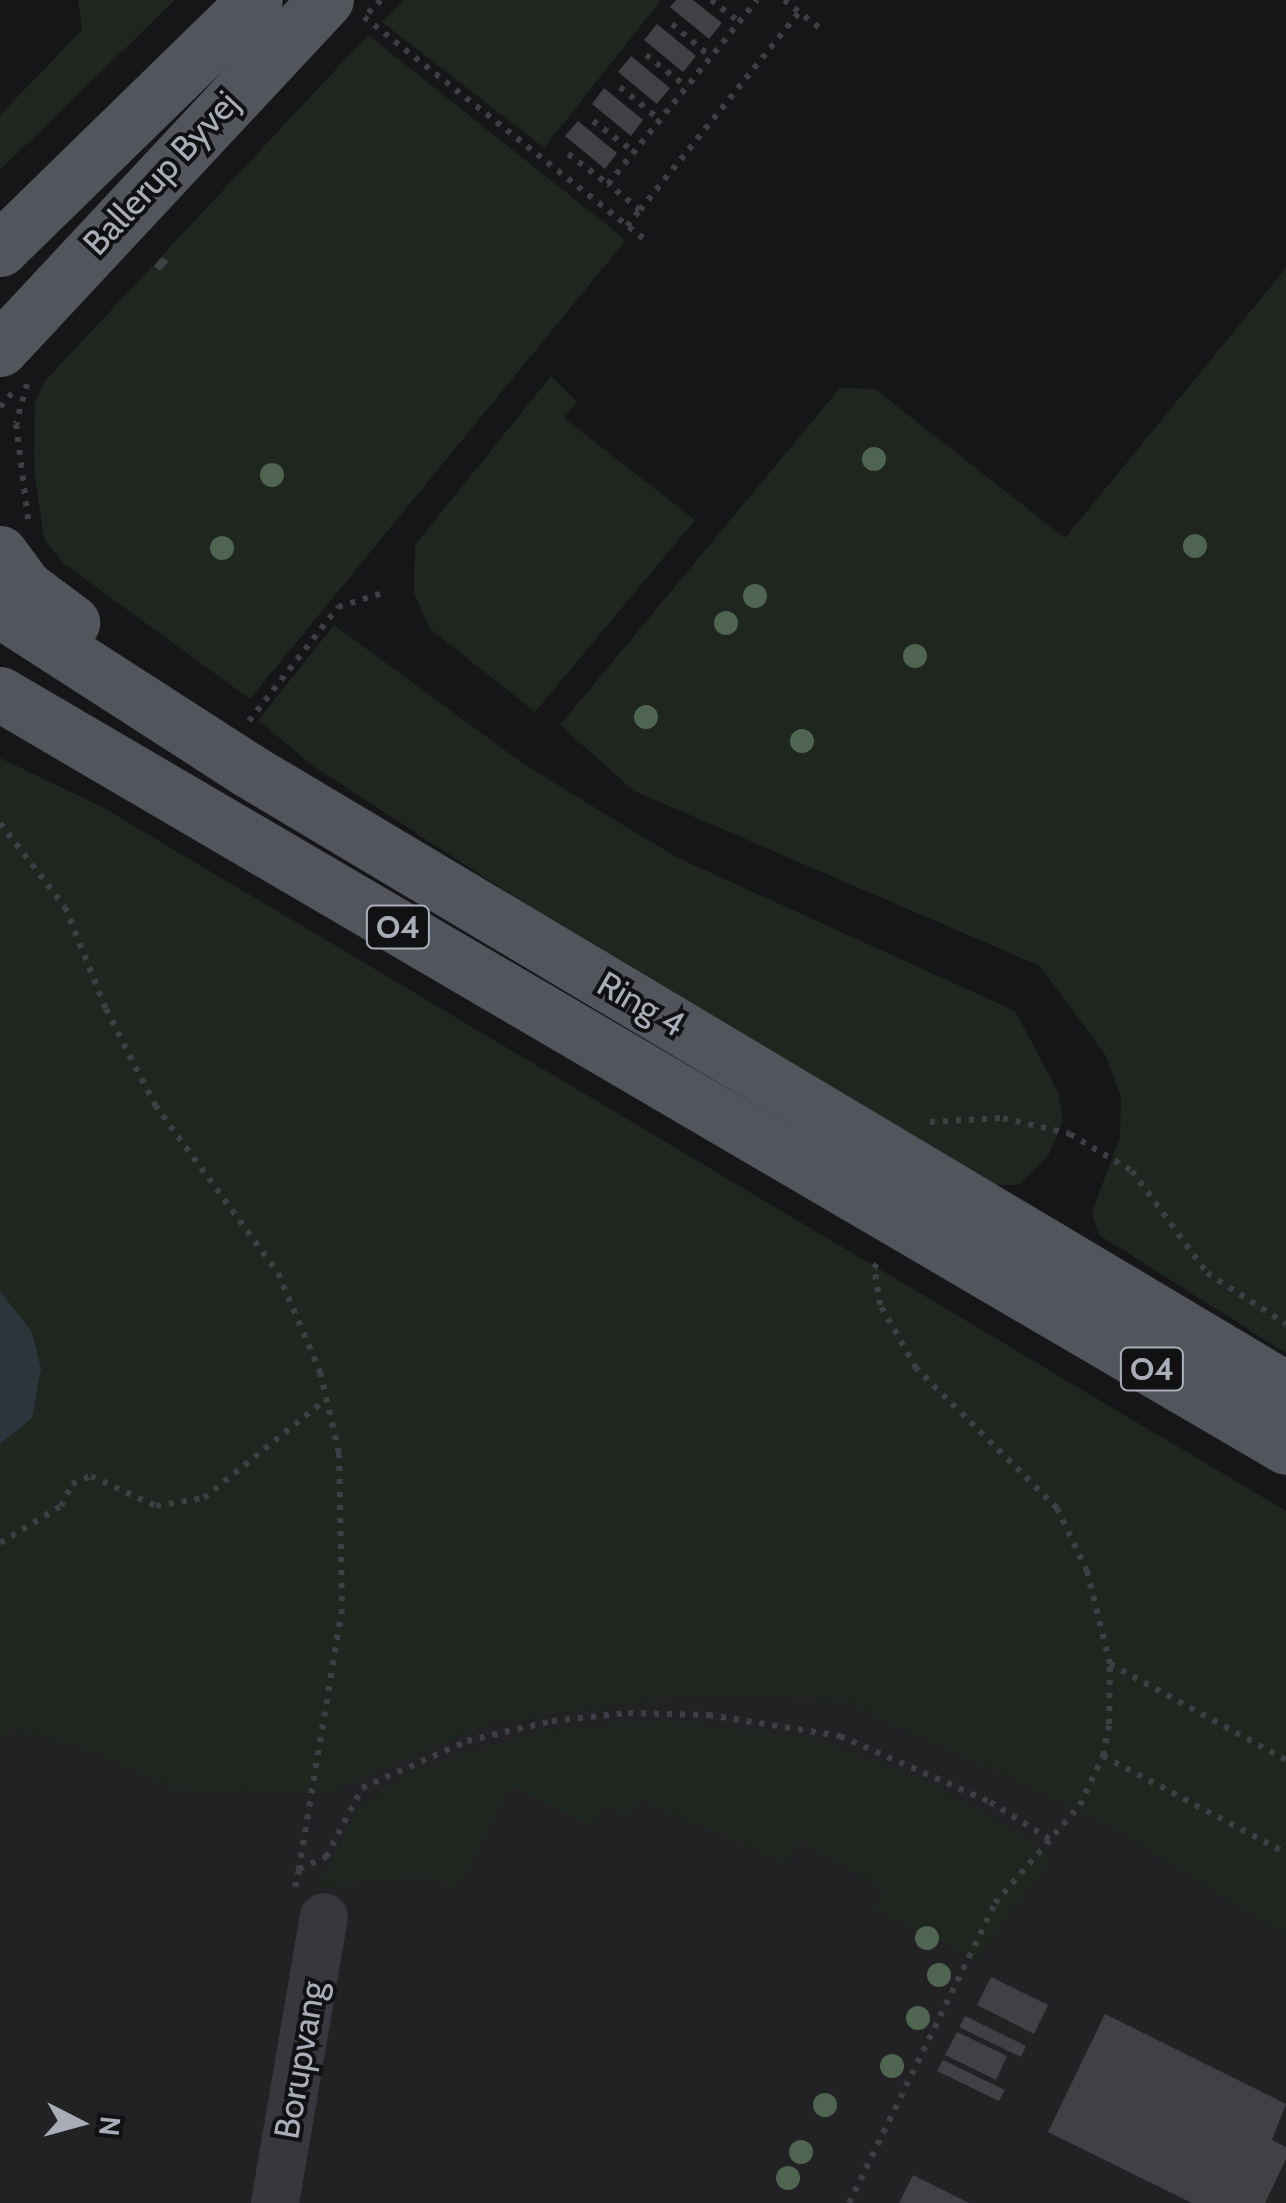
<!DOCTYPE html>
<html>
<head>
<meta charset="utf-8">
<style>
  body { margin:0 }
  #map { position:relative; width:1286px; height:2203px; overflow:hidden; background:#161618; font-family:Cabin,sans-serif }
  div>[style] { position:absolute }
  .built>* { inset:0; background:#222225 }
  .green>* { inset:0; background:#1e261f }
  .water>* { inset:0; background:#2c353c }
  .building>* { inset:0; background:#404145 }
  .path>* { height:6px; margin-top:-3px; transform-origin:0; background:repeating-linear-gradient(90deg,#3d3f44 0 5px,transparent 0 13px) }
  .minor>* { height:48px; margin:-24px; padding:0 24px; transform-origin:24px; border-radius:24px; background:#37383d }
  .major>* { height:55px; margin:-27.5px; padding:0 27.5px; transform-origin:27.5px; border-radius:27.5px; background:#53555c }
  .trees>* { width:24px; height:24px; margin:-12px; border-radius:50%; background:#506452 }
  span { translate:-50% -50%; white-space:nowrap; text-align:center; line-height:1.15; -webkit-text-stroke:8px #111113; paint-order:stroke }
  .shield-label span { padding:2px 8px; background:#111113; border:2px solid; border-radius:8px; -webkit-text-stroke-width:0 }
  .shield-label { font-size:32px; color:#a8adb8; font-weight:700 }
  .street-label { font-size:35px; color:#a8adb8 }
  .north { position:absolute; left:30px; top:2073px; width:100px; height:100px; -webkit-text-stroke:8px #111113; paint-order:stroke; rotate:96deg; font-size:28px; font-weight:700; line-height:40px; text-align:center; color:#a8adb8 }
  .north::after { content:''; display:block; margin:auto; width:35px; height:45px; background:#a8adb8; clip-path:polygon(50% 0,100% 100%,50% 72%,0 100%) }
</style>
</head>
<body>
<div id="map">
  <div class="built">
    <i style="clip-path:polygon(685px 1696px,843px 1700px,1113px 1827px,1286px 1935px,1286px 2203px,0 2203px,0 1737px,10px 1731px,73px 1743px,177px 1790px,323px 1794px,490px 1723px)"></i>
  </div>
  <div class="green">
    <i style="clip-path:polygon(78px 0,175px 0,0 170px,0 115px,82px 30px)"></i>
    <i style="clip-path:polygon(404px 0,661px 0,544px 148px,382px 22px)"></i>
    <i style="clip-path:polygon(368px 35px,626px 240px,250px 699px,63px 563px,44px 539px,34px 469px,35px 403px,44px 382px)"></i>
    <i style="clip-path:polygon(1286px 268px,1286px 1353px,1099px 1235px,1092px 1212px,1120px 1137px,1121px 1097px,1106px 1056px,1040px 966px,634px 791px,560px 725px,840px 388px,875px 389px,1065px 538px)"></i>
    <i style="clip-path:polygon(551px 376px,577px 402px,564px 418px,695px 520px,535px 712px,429px 628px,414px 592px,415px 545px)"></i>
    <i style="clip-path:polygon(334px 625px,525px 765px,676px 857px,1015px 1011px,1058px 1092px,1063px 1121px,1048px 1156px,1018px 1185px,979px 1185px,730px 1037px,313px 766px,258px 720px)"></i>
    <i style="clip-path:polygon(0 758px,104px 808px,1286px 1511px,1286px 1935px,1113px 1827px,843px 1700px,685px 1696px,490px 1723px,323px 1794px,177px 1790px,73px 1743px,10px 1731px,0 1737px)"></i>
    <i style="clip-path:polygon(662px 1721px,802px 1736px,928px 1781px,1053px 1855px,978px 1958px,874px 1910px,884px 1888px,800px 1841px,785px 1863px,640px 1799px,628px 1816px,606px 1806px,591px 1826px,511px 1786px,458px 1887px,415px 1875px,318px 1889px,357px 1810px,406px 1774px,543px 1730px)"></i>
  </div>
  <div class="water">
    <i style="clip-path:polygon(0 1291px,32px 1332px,41px 1369px,32px 1418px,0 1444px)"></i>
  </div>
  <div class="building">
    <i style="clip-path:polygon(676px 0,693px 0,722px 23px,709px 39px,670px 7px)"></i>
    <i style="clip-path:polygon(657px 24px,696px 56px,683px 72px,644px 40px)"></i>
    <i style="clip-path:polygon(631px 56px,670px 88px,657px 104px,618px 72px)"></i>
    <i style="clip-path:polygon(604px 88px,643px 120px,631px 136px,592px 104px)"></i>
    <i style="clip-path:polygon(578px 121px,617px 153px,605px 169px,565px 136px)"></i>
    <i style="clip-path:polygon(162px 257px,169px 262px,160px 271px,154px 266px)"></i>
    <i style="clip-path:polygon(991px 1977px,1048px 2005px,1034px 2034px,977px 2005px)"></i>
    <i style="clip-path:polygon(1105px 2014px,1286px 2104px,1272px 2140px,1286px 2147px,1286px 2159px,1265px 2203px,1192px 2203px,1048px 2132px)"></i>
    <i style="clip-path:polygon(965px 2016px,1026px 2046px,1021px 2057px,959px 2027px)"></i>
    <i style="clip-path:polygon(957px 2032px,1007px 2056px,996px 2080px,945px 2055px)"></i>
    <i style="clip-path:polygon(943px 2060px,1005px 2090px,999px 2101px,937px 2071px)"></i>
    <i style="clip-path:polygon(913px 2175px,969px 2203px,899px 2203px)"></i>
  </div>
  <div class="path">
    <i style="left:711px;top:0;width:36px;rotate:38deg"></i>
    <i style="left:784px;top:0;width:48px;rotate:38.3deg"></i>
    <i style="left:368px;top:13px;width:18px;rotate:-45deg"></i>
    <i style="left:364px;top:17px;width:364px;rotate:38.4deg"></i>
    <i style="left:672px;top:24px;width:51px;rotate:40.2deg"></i>
    <i style="left:646px;top:55px;width:52px;rotate:38deg"></i>
    <i style="left:620px;top:87px;width:52px;rotate:39.5deg"></i>
    <i style="left:593px;top:121px;width:51px;rotate:37.1deg"></i>
    <i style="left:568px;top:154px;width:50px;rotate:36.9deg"></i>
    <i style="left:640px;top:210px;width:254px;rotate:-51.2deg"></i>
    <i style="left:627px;top:226px;width:21px;rotate:-51deg"></i>
    <i style="left:640px;top:210px;width:41px;rotate:-140.9deg"></i>
    <i style="left:608px;top:184px;width:237px;rotate:-51deg"></i>
    <i style="left:27px;top:384px;width:41px;rotate:105.4deg"></i>
    <i style="left:16px;top:424px;width:96px;rotate:82.8deg"></i>
    <i style="left:0;top:407px;width:21px;rotate:-49deg"></i>
    <i style="left:249px;top:721px;width:145px;rotate:-52deg"></i>
    <i style="left:338px;top:607px;width:44px;rotate:-17.2deg"></i>
    <i style="left:0;top:823px;width:106px;rotate:52.3deg"></i>
    <i style="left:65px;top:907px;width:110px;rotate:68.1deg"></i>
    <i style="left:106px;top:1009px;width:108px;rotate:63deg"></i>
    <i style="left:155px;top:1105px;width:208px;rotate:53.8deg"></i>
    <i style="left:278px;top:1273px;width:108px;rotate:67deg"></i>
    <i style="left:320px;top:1372px;width:83px;rotate:76.8deg"></i>
    <i style="left:339px;top:1453px;width:156px;rotate:88.9deg"></i>
    <i style="left:342px;top:1609px;width:264px;rotate:99.4deg"></i>
    <i style="left:930px;top:1122px;width:73px;rotate:-3.1deg"></i>
    <i style="left:1003px;top:1118px;width:69px;rotate:13.4deg"></i>
    <i style="left:1070px;top:1134px;width:72px;rotate:30.8deg"></i>
    <i style="left:1132px;top:1171px;width:127px;rotate:53.7deg"></i>
    <i style="left:1207px;top:1273px;width:94px;rotate:32.8deg"></i>
    <i style="left:0;top:1543px;width:71px;rotate:-31.2deg"></i>
    <i style="left:61px;top:1506px;width:25px;rotate:-63deg"></i>
    <i style="left:72px;top:1484px;width:21px;rotate:-23deg"></i>
    <i style="left:91px;top:1476px;width:72px;rotate:24.8deg"></i>
    <i style="left:156px;top:1506px;width:49px;rotate:-9.5deg"></i>
    <i style="left:204px;top:1498px;width:156px;rotate:-39deg"></i>
    <i style="left:1110px;top:1664px;width:200px;rotate:28.6deg"></i>
    <i style="left:1103px;top:1756px;width:207px;rotate:27.9deg"></i>
    <i style="left:295px;top:1887px;width:18px;rotate:-77deg"></i>
    <i style="left:299px;top:1869px;width:30px;rotate:-24deg"></i>
    <i style="left:326px;top:1857px;width:78px;rotate:-62.4deg"></i>
    <i style="left:362px;top:1788px;width:115px;rotate:-24.1deg"></i>
    <i style="left:467px;top:1741px;width:87px;rotate:-13.2deg"></i>
    <i style="left:552px;top:1721px;width:76px;rotate:-6deg"></i>
    <i style="left:628px;top:1713px;width:80px;rotate:1.4deg"></i>
    <i style="left:708px;top:1715px;width:134px;rotate:9deg"></i>
    <i style="left:840px;top:1736px;width:164px;rotate:23.7deg"></i>
    <i style="left:990px;top:1802px;width:74px;rotate:31.8deg"></i>
    <i style="left:849px;top:2203px;width:334px;rotate:-64deg"></i>
    <i style="left:995px;top:1903px;width:130px;rotate:-49.1deg"></i>
    <i style="left:1080px;top:1805px;width:54px;rotate:-64.9deg"></i>
    <i style="left:1103px;top:1756px;width:33px;rotate:-79deg"></i>
    <i style="left:1109px;top:1724px;width:60px;rotate:-89deg"></i>
    <i style="left:1110px;top:1664px;width:96px;rotate:-103.9deg"></i>
    <i style="left:1087px;top:1571px;width:70px;rotate:-115.5deg"></i>
    <i style="left:1057px;top:1508px;width:199px;rotate:-135.2deg"></i>
    <i style="left:916px;top:1368px;width:73px;rotate:-119.7deg"></i>
    <i style="left:880px;top:1305px;width:37px;rotate:-99deg"></i>
    <i style="left:874px;top:1268px;width:11px;rotate:-56deg"></i>
  </div>
  <div class="minor">
    <i style="left:275px;top:2203px;width:290px;rotate:-80.3deg"></i>
  </div>
  <div class="major">
    <i style="left:0;top:249px;width:356px;rotate:-44.3deg"></i>
    <i style="left:0;top:349px;width:478px;rotate:-47deg"></i>
    <i style="left:0;top:553px;width:42px;rotate:53.7deg"></i>
    <i style="left:25px;top:587px;width:59px;rotate:36.7deg"></i>
    <i style="left:0;top:610px;width:295px;rotate:32.8deg"></i>
    <i style="left:248px;top:770px;width:1209px;rotate:30.81deg"></i>
    <i style="left:0;top:694px;width:1490px;rotate:30.35deg"></i>
  </div>
  <div class="trees">
    <i style="left:874px;top:459px"></i>
    <i style="left:272px;top:475px"></i>
    <i style="left:1195px;top:546px"></i>
    <i style="left:222px;top:548px"></i>
    <i style="left:755px;top:596px"></i>
    <i style="left:726px;top:623px"></i>
    <i style="left:915px;top:656px"></i>
    <i style="left:646px;top:717px"></i>
    <i style="left:802px;top:741px"></i>
    <i style="left:927px;top:1938px"></i>
    <i style="left:939px;top:1975px"></i>
    <i style="left:918px;top:2018px"></i>
    <i style="left:892px;top:2066px"></i>
    <i style="left:825px;top:2105px"></i>
    <i style="left:801px;top:2152px"></i>
    <i style="left:788px;top:2178px"></i>
  </div>
  <div class="shield-label">
    <span style="left:398px;top:927px">O4</span>
    <span style="left:1152px;top:1369px">O4</span>
  </div>
  <div class="street-label">
    <span style="left:161px;top:173px;rotate:-47deg">Ballerup Byvej</span>
    <span style="left:641px;top:1004px;rotate:30deg">Ring 4</span>
    <span style="left:300px;top:2060px;rotate:-80deg">Borupvang</span>
  </div>
  <div class="north">N</div>
</div>
</body>
</html>
